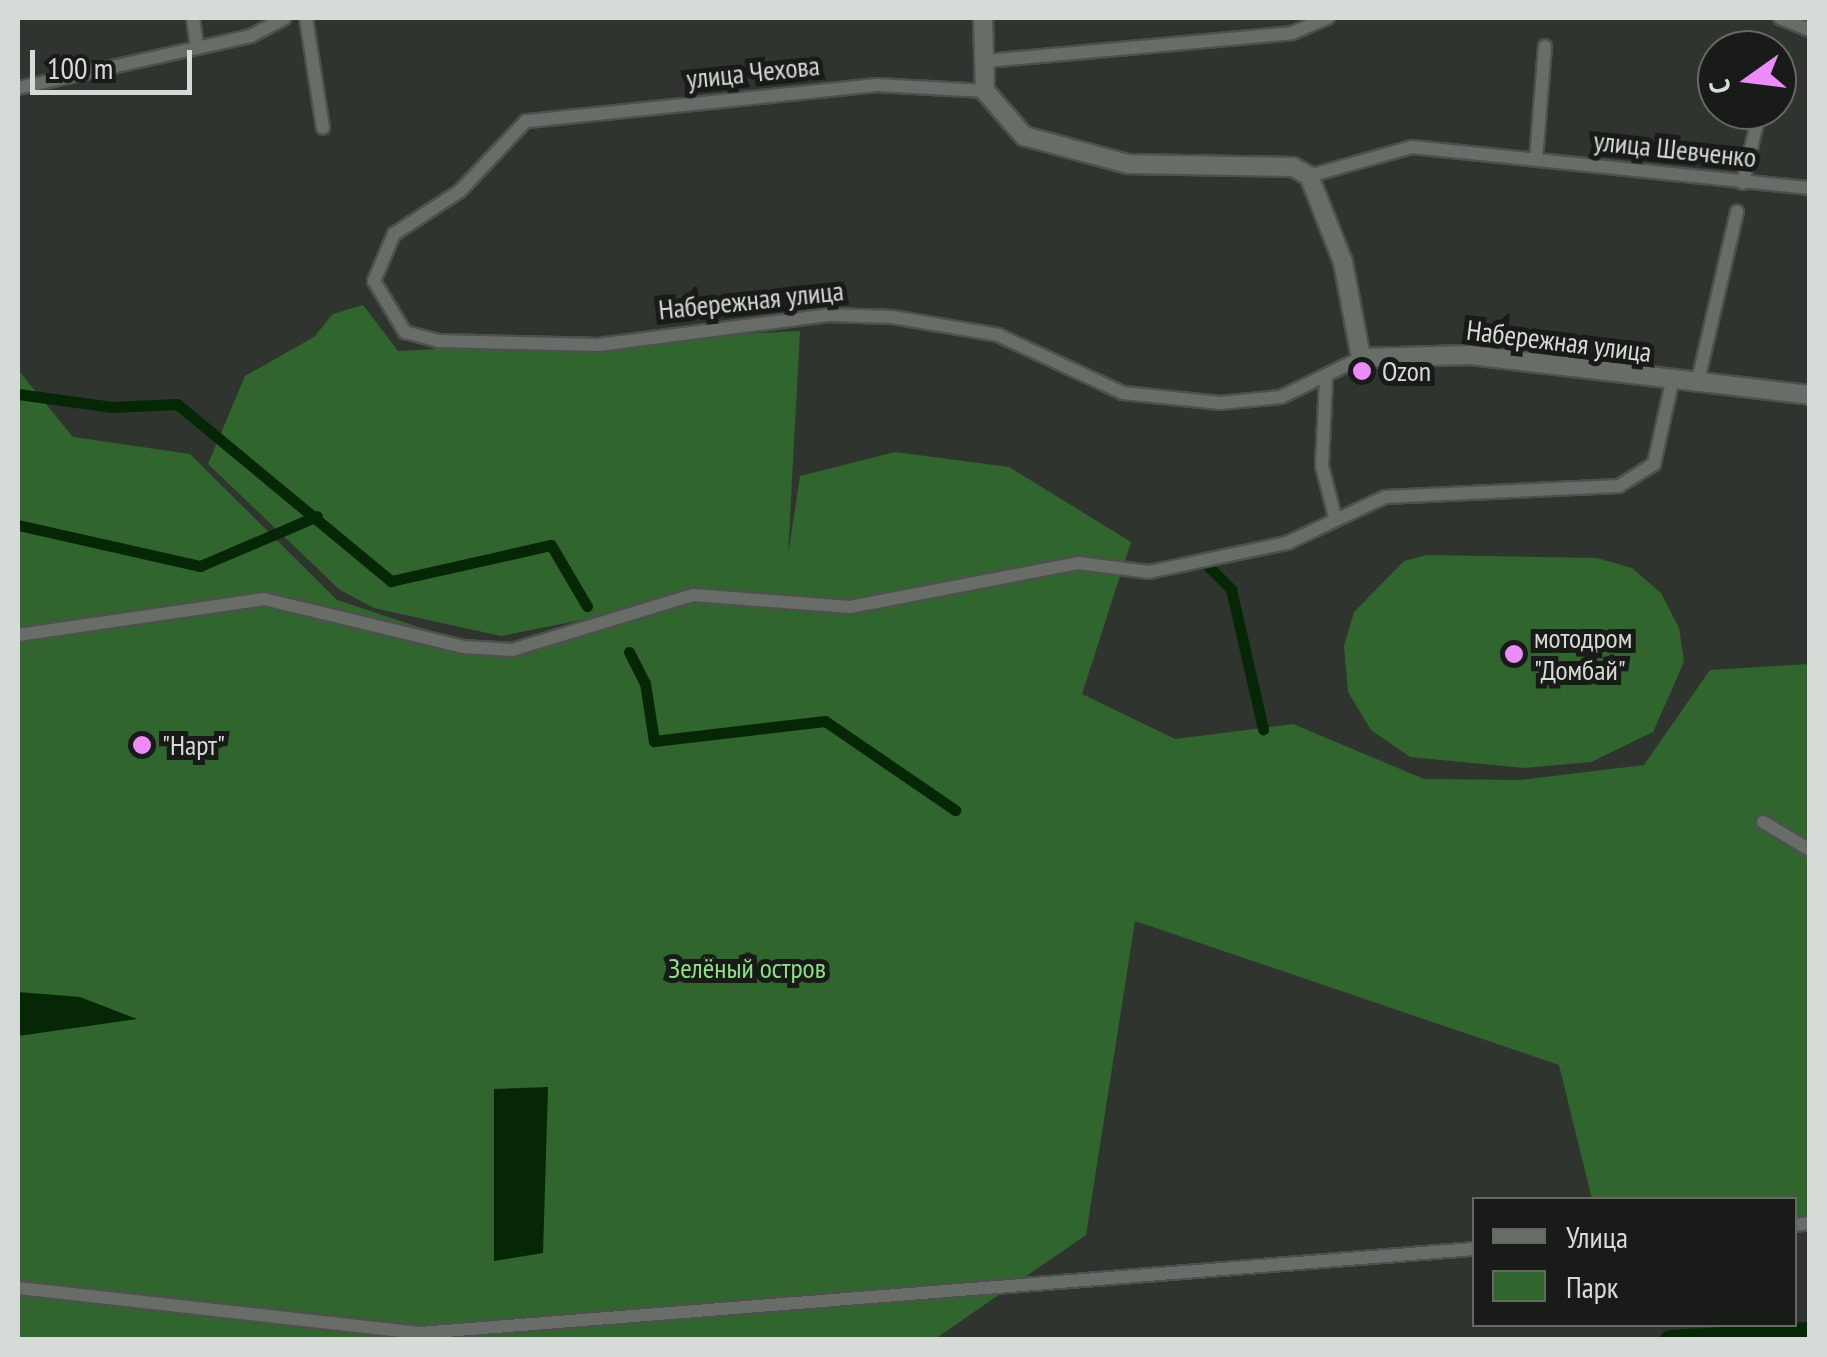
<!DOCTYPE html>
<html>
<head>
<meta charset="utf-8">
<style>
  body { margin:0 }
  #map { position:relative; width:1827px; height:1357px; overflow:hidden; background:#2f352e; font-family:"PT Sans Narrow",sans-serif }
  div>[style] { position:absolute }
  .green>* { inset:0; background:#30652d }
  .water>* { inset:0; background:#052705 }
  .canal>* { height:11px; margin:-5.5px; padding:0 5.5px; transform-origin:5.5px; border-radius:5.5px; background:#052705 }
  .river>* { height:20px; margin:-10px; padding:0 10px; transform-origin:10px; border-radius:10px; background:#052705 }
  .roads { filter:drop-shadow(2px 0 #4d514d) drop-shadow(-2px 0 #4d514d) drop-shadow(0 2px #4d514d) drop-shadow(0 -2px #4d514d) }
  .street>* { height:12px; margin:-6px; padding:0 6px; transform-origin:6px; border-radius:6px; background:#686e67 }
  .secondary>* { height:18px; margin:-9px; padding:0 9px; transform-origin:9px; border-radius:9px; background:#686e67 }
  .dots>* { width:28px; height:28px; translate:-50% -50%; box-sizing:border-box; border:5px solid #191b19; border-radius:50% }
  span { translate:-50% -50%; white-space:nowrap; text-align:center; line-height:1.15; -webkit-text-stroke:10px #191b19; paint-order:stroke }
  .street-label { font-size:28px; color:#d7dbd7 }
  .poi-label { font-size:28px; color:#d7dbd7 }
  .left { translate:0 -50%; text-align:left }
  .park-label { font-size:28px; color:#8ce085 }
  .frame { position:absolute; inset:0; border:20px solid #d7dbd7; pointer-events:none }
  .legend { position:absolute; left:1472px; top:1197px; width:325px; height:130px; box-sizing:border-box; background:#191b19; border:2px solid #656865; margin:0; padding:12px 18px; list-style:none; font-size:30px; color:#d7dbd7 }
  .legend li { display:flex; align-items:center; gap:20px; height:50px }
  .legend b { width:50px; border:2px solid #656865 }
  .north { position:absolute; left:1697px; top:30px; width:100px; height:100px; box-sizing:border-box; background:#191b19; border:2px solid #656865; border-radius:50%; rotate:256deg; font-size:28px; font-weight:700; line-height:40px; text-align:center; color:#d7dbd7 }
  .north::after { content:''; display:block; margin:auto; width:35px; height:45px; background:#ec8cfa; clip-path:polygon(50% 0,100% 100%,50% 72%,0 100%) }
  .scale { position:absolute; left:30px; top:50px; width:162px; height:45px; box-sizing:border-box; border:5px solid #d7dbd7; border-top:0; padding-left:12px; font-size:30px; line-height:35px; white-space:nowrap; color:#d7dbd7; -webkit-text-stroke:8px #191b19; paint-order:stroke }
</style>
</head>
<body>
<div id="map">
  <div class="green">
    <i style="clip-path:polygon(363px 305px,398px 351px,800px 331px,788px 555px,800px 476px,895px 452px,1009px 467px,1131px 542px,1082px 694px,1175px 739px,1293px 724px,1424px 779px,1520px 780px,1644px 765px,1710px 670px,1809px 664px,1809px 1227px,1795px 1226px,1794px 1200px,1592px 1199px,1559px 1065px,1135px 921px,1086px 1235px,935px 1339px,18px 1339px,18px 370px,73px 437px,190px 454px,337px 600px,509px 657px,672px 602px,501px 636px,374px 608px,340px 590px,208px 464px,245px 376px,314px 337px,333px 314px)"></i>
    <i style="clip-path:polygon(1427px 555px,1597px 558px,1632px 568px,1661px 593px,1679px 628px,1684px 662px,1653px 732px,1591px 762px,1524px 768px,1410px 757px,1371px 730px,1348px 692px,1344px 646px,1354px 612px,1404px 561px)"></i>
  </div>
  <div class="water">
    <i style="clip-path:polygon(18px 992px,80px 997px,137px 1019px,18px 1036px)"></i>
    <i style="clip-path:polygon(548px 1087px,543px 1253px,494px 1261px,494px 1089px)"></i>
  </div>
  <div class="canal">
    <i style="left:18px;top:394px;width:95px;rotate:7.9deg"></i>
    <i style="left:112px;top:407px;width:65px;rotate:-2.6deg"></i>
    <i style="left:177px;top:404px;width:278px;rotate:39.6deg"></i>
    <i style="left:391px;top:581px;width:164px;rotate:-12.7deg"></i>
    <i style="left:551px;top:545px;width:71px;rotate:59.5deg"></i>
    <i style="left:18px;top:525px;width:187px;rotate:12.7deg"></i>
    <i style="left:200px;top:566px;width:127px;rotate:-23.1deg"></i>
    <i style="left:1207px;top:565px;width:34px;rotate:45deg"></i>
    <i style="left:1231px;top:589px;width:144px;rotate:77.1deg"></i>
    <i style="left:629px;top:652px;width:35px;rotate:63deg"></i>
    <i style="left:645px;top:683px;width:59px;rotate:81.2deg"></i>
    <i style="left:654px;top:741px;width:172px;rotate:-6.7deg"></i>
    <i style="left:825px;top:721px;width:158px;rotate:34.4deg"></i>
  </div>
  <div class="river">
    <i style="left:1670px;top:1340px;width:140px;rotate:-3.3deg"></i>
  </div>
  <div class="roads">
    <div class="street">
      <i style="left:193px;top:18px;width:30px;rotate:82deg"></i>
      <i style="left:306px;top:18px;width:111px;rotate:81.2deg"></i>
      <i style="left:1780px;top:18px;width:32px;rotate:22deg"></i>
      <i style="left:986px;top:61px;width:307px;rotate:-5.2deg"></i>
      <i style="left:1292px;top:33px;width:39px;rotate:-23deg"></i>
      <i style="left:18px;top:88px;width:239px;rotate:-12.6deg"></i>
      <i style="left:251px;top:36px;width:38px;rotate:-28deg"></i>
      <i style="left:985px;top:91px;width:108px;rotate:-176.8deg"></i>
      <i style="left:877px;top:85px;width:353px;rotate:174.1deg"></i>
      <i style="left:526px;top:121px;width:96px;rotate:133.3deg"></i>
      <i style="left:460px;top:191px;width:79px;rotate:146.9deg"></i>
      <i style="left:394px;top:234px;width:51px;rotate:113.1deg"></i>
      <i style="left:374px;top:281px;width:60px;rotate:58.7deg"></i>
      <i style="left:405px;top:332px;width:34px;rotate:15deg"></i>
      <i style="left:438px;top:341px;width:160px;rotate:1.4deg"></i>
      <i style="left:598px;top:345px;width:232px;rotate:-7.4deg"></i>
      <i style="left:828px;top:315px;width:64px;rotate:1.8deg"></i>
      <i style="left:892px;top:317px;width:108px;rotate:9.6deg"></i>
      <i style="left:998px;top:335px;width:138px;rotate:24.9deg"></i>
      <i style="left:1123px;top:393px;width:98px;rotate:5.9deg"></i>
      <i style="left:1220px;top:403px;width:61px;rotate:-5.6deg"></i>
      <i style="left:1281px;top:397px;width:89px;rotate:-26deg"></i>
      <i style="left:1536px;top:160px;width:114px;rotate:-85.5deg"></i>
      <i style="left:1309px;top:176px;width:107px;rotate:-15.7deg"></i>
      <i style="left:1412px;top:147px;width:400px;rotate:5.9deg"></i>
      <i style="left:1743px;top:183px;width:75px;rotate:-76.9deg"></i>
      <i style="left:1326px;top:380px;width:86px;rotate:92.7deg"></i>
      <i style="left:1322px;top:466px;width:53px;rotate:75.7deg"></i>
      <i style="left:1697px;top:385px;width:178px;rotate:-77deg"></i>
      <i style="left:18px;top:635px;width:249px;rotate:-8.3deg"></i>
      <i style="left:264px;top:599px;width:206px;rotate:13.5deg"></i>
      <i style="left:464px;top:647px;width:48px;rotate:3.6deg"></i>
      <i style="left:512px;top:650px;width:189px;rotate:-16.9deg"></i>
      <i style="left:693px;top:595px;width:157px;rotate:4.4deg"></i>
      <i style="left:850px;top:607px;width:232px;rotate:-10.9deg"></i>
      <i style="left:1078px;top:563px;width:72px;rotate:7.2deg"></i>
      <i style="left:1149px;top:572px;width:141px;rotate:-11.9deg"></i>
      <i style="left:1287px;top:543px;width:108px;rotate:-25.1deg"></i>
      <i style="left:1385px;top:497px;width:234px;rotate:-2.7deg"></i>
      <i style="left:1619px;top:486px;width:41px;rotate:-32.2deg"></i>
      <i style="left:1654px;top:464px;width:84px;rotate:-77.6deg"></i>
      <i style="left:1763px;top:822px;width:55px;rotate:30.8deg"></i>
      <i style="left:1794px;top:1225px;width:16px;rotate:-7deg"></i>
      <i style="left:18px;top:1288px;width:405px;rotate:6.4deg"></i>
      <i style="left:420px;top:1333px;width:1057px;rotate:-4.56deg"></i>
    </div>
    <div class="secondary">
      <i style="left:983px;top:18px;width:73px;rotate:88.4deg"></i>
      <i style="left:985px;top:91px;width:60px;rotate:49.1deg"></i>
      <i style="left:1024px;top:136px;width:108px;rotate:15.1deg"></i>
      <i style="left:1128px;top:164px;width:165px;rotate:1deg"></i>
      <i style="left:1293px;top:167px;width:18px;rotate:29deg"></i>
      <i style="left:1309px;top:176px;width:92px;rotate:68.4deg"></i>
      <i style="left:1343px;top:262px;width:98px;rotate:79.4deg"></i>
      <i style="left:1361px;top:358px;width:109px;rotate:-1.6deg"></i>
      <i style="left:1470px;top:355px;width:342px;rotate:6.7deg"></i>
    </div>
  </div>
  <div class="dots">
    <i style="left:1362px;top:371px;background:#ec8cfa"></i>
    <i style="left:1514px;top:654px;background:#ec8cfa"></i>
    <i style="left:142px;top:745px;background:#ec8cfa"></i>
  </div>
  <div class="street-label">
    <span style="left:753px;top:72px;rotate:-6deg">улица Чехова</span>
    <span style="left:1675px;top:149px;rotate:6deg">улица Шевченко</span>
    <span style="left:751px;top:300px;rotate:-6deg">Набережная улица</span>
    <span style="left:1559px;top:341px;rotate:7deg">Набережная улица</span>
  </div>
  <div class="poi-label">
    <span class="left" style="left:1382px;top:371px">Ozon</span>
    <span class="left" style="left:1534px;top:654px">мотодром<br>"Домбай"</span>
    <span class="left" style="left:162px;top:745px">"Нарт"</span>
  </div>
  <div class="park-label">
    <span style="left:747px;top:968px">Зелёный остров</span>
  </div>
  <div class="frame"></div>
  <ul class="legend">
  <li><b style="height:12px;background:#686e67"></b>Улица</li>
  <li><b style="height:28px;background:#30652d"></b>Парк</li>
  </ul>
  <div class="north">С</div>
  <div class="scale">100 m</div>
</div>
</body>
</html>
